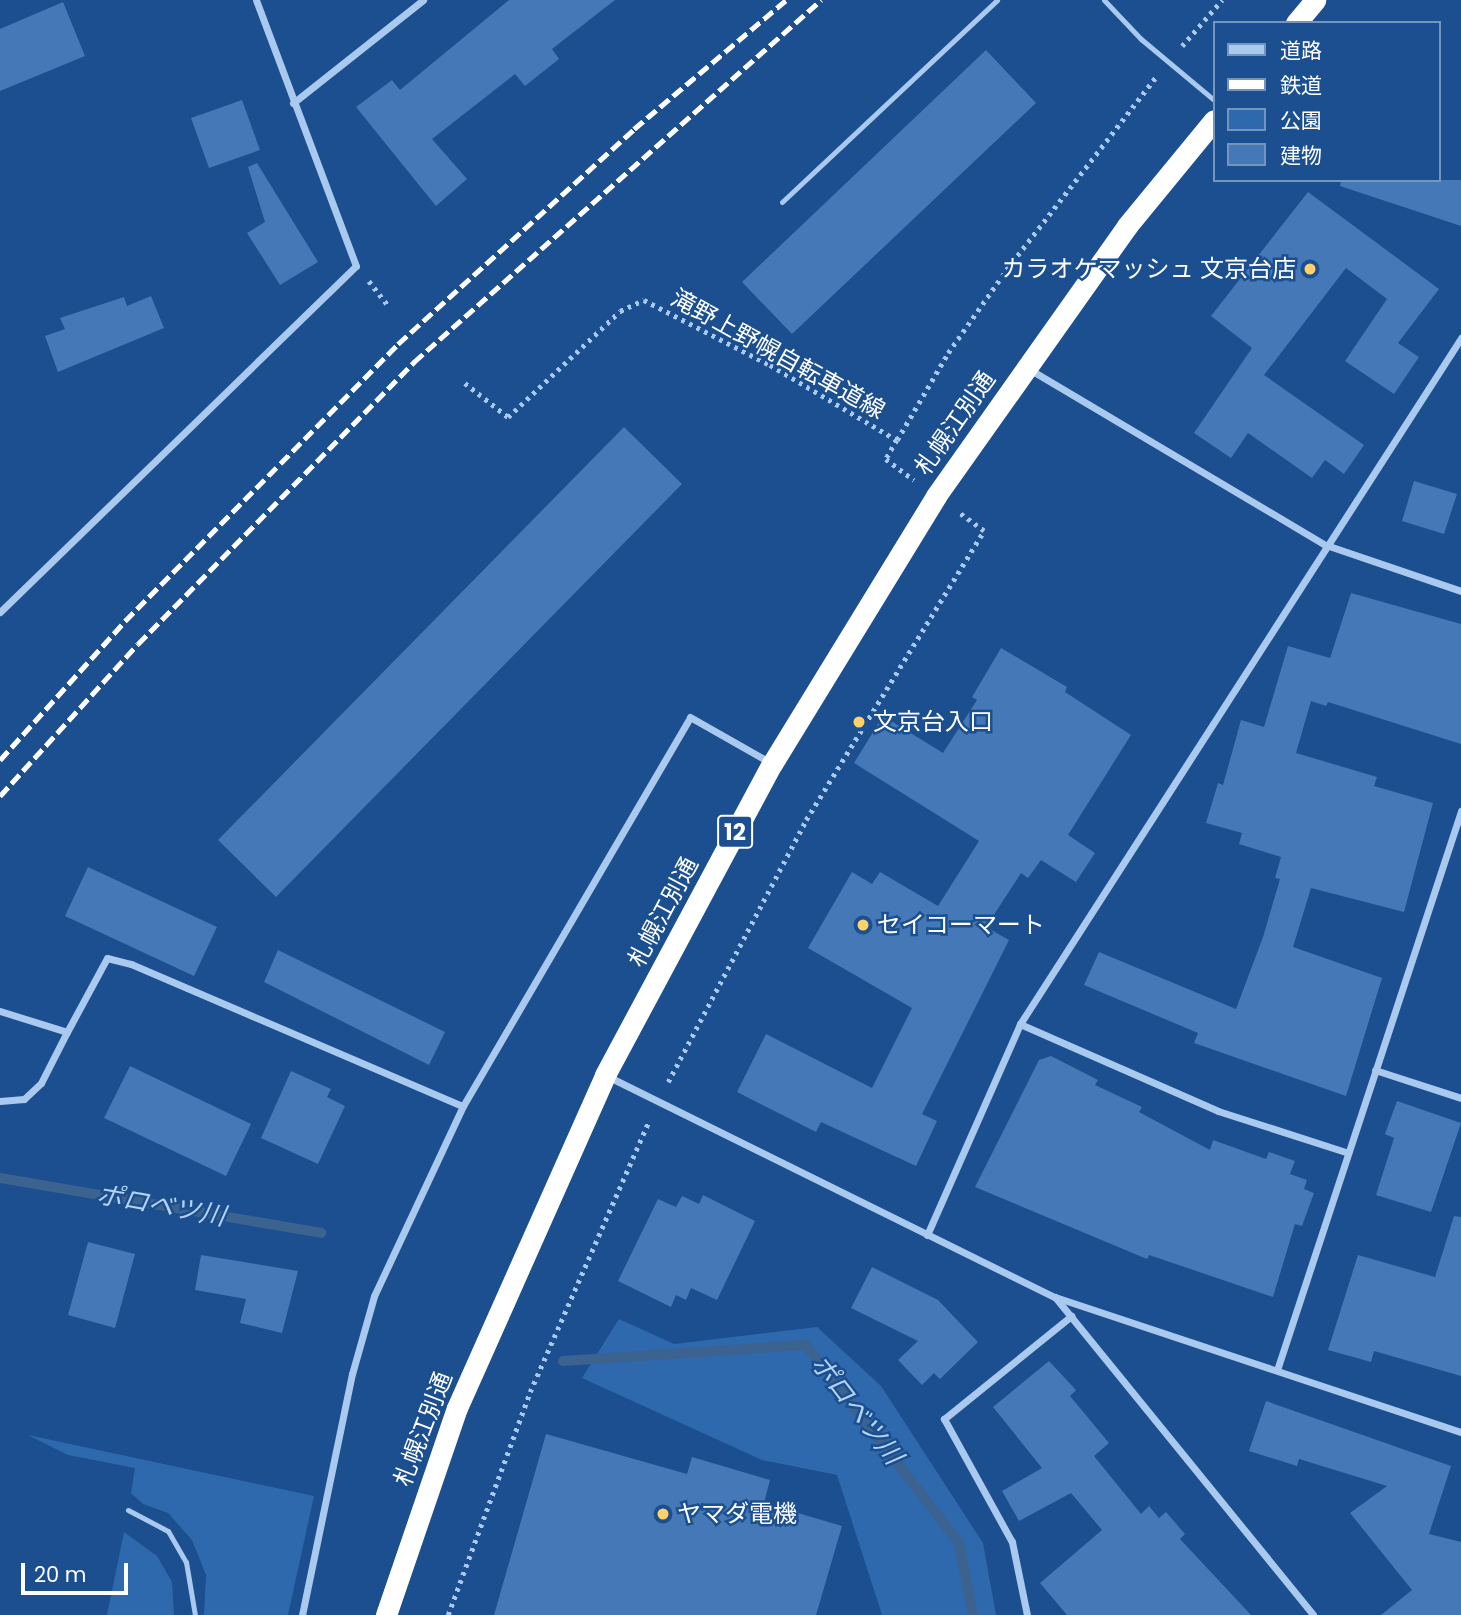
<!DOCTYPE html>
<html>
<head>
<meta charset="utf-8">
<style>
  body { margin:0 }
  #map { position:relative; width:1461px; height:1615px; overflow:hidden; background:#1b4f8f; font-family:Poppins,"Noto Sans JP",sans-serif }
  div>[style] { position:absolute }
  .green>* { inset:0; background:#2e69ad }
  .stream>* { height:10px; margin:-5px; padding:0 5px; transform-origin:5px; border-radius:5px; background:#3c6290 }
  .building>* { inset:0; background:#4478b7 }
  .path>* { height:4.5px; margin-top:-2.25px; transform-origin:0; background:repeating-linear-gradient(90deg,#a9c9ee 0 3.5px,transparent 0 8.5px) }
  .lane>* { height:5px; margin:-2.5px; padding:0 2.5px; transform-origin:2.5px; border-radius:2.5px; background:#a9c9ee }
  .street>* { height:7px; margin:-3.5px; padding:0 3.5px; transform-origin:3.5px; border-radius:3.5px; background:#a9c9ee }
  .highway>* { height:21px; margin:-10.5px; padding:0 10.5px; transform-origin:10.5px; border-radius:10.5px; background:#fff }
  .rail>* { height:5px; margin-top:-2.5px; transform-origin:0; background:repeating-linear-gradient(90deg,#fff 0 12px,transparent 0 17px) }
  .dots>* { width:19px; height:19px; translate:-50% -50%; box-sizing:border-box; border:4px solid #1b4f8f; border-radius:50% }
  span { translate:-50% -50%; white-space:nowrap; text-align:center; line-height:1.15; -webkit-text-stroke:5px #1b4f8f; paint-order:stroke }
  .shield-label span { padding:2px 5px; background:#1b4f8f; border:2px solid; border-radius:5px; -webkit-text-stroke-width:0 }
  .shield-label { font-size:23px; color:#fff; font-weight:700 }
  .poi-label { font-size:24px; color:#fff }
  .right { translate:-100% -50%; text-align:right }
  .left { translate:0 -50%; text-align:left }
  .street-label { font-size:24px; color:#fff }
  .water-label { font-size:26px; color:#b5d3f5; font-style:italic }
  .legend { position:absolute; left:1213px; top:21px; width:228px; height:161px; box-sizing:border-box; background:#1b4f8f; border:2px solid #7695bc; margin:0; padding:9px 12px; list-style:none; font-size:21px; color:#fff }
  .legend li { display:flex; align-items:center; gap:14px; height:35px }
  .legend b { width:35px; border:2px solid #7695bc }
  .scale { position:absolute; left:21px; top:1563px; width:107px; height:32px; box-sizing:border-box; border:4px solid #fff; border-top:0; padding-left:9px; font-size:21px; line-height:24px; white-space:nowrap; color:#fff; -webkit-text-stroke:5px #1b4f8f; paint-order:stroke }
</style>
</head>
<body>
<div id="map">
  <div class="green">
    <i style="clip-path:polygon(619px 1319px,674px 1344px,817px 1327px,881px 1386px,983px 1543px,996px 1615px,882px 1615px,837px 1475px,762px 1460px,582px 1378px)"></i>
    <i style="clip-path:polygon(28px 1435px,314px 1496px,288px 1615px,204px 1615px,206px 1575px,192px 1540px,168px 1513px,143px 1504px,131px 1493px,135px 1468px,68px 1455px)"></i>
    <i style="clip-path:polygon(124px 1532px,157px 1556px,172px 1582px,174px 1615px,107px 1615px)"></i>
  </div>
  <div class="stream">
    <i style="left:0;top:1178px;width:326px;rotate:9.7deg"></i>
    <i style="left:563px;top:1361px;width:244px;rotate:-3.8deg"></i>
    <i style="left:806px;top:1345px;width:250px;rotate:52.3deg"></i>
    <i style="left:959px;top:1543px;width:73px;rotate:79deg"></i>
  </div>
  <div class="building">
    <i style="clip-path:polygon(509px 0,615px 0,552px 49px,559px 59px,525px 86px,515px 74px,432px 139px,467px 179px,436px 206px,356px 107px,392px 80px,400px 90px)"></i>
    <i style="clip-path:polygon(63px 2px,85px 56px,0 91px,0 29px)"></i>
    <i style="clip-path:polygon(986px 50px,1036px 103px,792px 334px,742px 282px)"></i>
    <i style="clip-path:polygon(242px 100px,260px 150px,209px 168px,191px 118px)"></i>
    <i style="clip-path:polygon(257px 163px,318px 262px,280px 285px,247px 233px,265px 222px,248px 167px)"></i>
    <i style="clip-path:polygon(1341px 180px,1461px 180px,1461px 226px,1340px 186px)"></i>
    <i style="clip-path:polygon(1308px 192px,1439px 289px,1398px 343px,1419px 357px,1394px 394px,1345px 361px,1387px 299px,1346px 268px,1264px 375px,1364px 445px,1344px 474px,1325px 460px,1312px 478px,1248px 433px,1231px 458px,1194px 433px,1252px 348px,1211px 316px)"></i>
    <i style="clip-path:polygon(151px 296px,164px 328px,58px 372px,45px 336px,65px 329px,60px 318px,124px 297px,127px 306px)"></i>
    <i style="clip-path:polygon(624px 427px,682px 484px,276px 897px,218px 840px)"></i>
    <i style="clip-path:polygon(1414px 481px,1457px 494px,1444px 534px,1402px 521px)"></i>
    <i style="clip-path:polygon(1351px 593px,1461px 624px,1461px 744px,1328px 702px,1326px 706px,1311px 701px,1296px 753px,1377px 777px,1374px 786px,1433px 803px,1404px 912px,1311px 888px,1293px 947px,1382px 978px,1346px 1096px,1194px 1043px,1198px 1033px,1084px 985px,1099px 952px,1236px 1009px,1263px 937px,1280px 879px,1275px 878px,1281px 857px,1239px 844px,1242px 833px,1206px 823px,1218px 783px,1223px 785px,1241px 720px,1264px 727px,1288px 646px,1330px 658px)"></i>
    <i style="clip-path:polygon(1001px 648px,1067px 687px,1065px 692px,1131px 735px,1068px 835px,1095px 853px,1076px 882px,1041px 860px,1028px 878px,1021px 873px,986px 927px,1009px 940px,922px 1114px,937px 1121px,916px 1166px,821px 1122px,816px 1132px,737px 1092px,766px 1034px,872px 1088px,912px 1008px,808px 948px,852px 872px,872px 884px,880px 872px,938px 906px,979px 841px,854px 763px,883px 716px,943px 753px,977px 700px,972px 697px)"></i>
    <i style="clip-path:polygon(88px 867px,217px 927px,194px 976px,65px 916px)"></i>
    <i style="clip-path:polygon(278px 950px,445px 1032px,429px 1065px,264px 982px)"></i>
    <i style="clip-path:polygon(1051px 1056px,1098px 1080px,1095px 1085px,1142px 1107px,1139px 1112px,1210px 1150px,1213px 1140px,1266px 1159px,1269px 1152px,1295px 1161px,1290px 1174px,1307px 1180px,1304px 1189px,1314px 1193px,1302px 1226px,1295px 1224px,1273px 1297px,1149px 1255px,1147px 1259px,975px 1187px,1039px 1060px)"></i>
    <i style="clip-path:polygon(130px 1066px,251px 1124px,226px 1176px,104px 1118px)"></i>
    <i style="clip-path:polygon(291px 1071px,331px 1089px,327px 1097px,345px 1106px,318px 1164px,261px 1138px)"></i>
    <i style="clip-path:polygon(1397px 1101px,1461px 1123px,1431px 1212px,1376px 1195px,1394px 1138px,1385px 1134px)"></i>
    <i style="clip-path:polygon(703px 1195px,755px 1221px,717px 1300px,691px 1288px,686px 1300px,676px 1295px,671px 1307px,618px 1281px,658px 1199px,676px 1207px,682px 1196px,699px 1204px)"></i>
    <i style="clip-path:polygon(1454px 1216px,1461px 1217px,1461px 1376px,1374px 1351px,1371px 1362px,1328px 1350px,1358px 1255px,1435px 1277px)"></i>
    <i style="clip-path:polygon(88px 1242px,135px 1254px,115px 1328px,68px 1315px)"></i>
    <i style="clip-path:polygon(201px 1255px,298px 1271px,282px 1333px,240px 1323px,246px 1299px,195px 1290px)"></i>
    <i style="clip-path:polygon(872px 1267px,938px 1300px,978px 1342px,940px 1379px,934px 1373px,922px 1385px,898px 1360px,918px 1341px,851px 1308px)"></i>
    <i style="clip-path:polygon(1049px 1361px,1076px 1390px,1070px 1396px,1109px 1443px,1094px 1456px,1141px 1514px,1149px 1506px,1159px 1518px,1166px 1512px,1185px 1534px,1180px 1539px,1251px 1615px,1067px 1615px,1040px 1583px,1102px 1530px,1071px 1493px,1019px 1521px,1002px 1491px,1042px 1468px,993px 1407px)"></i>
    <i style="clip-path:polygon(1266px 1401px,1451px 1466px,1429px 1534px,1461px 1542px,1461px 1615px,1381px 1615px,1412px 1590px,1350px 1513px,1387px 1486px,1299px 1459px,1297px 1466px,1249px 1451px)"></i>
    <i style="clip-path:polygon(546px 1434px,687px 1474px,692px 1457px,770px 1480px,764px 1503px,842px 1526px,816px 1615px,494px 1615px)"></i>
  </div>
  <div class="path">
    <i style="left:1182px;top:46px;width:61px;rotate:-49deg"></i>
    <i style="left:369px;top:281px;width:31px;rotate:52deg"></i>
    <i style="left:465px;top:383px;width:55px;rotate:38.3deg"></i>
    <i style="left:508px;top:417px;width:154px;rotate:-43.4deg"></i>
    <i style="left:620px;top:311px;width:26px;rotate:-25deg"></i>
    <i style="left:644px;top:300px;width:142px;rotate:27.3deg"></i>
    <i style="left:770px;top:365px;width:147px;rotate:30.6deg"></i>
    <i style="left:897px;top:440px;width:22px;rotate:120deg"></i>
    <i style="left:886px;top:459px;width:35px;rotate:37deg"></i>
    <i style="left:897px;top:440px;width:101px;rotate:-59.6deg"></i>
    <i style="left:948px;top:353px;width:103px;rotate:-54.9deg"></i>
    <i style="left:1007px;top:269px;width:243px;rotate:-52.2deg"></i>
    <i style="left:668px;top:1082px;width:296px;rotate:-62.2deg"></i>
    <i style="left:806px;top:820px;width:339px;rotate:-58.4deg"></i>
    <i style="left:984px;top:531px;width:32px;rotate:-144deg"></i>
    <i style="left:448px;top:1615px;width:238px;rotate:-69.8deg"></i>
    <i style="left:530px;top:1392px;width:296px;rotate:-66.3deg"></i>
  </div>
  <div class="lane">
    <i style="left:1104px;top:0;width:54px;rotate:46.5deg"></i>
    <i style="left:1141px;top:39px;width:95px;rotate:39.9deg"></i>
    <i style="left:782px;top:202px;width:295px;rotate:-43.2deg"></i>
    <i style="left:128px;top:1510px;width:45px;rotate:27.7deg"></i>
    <i style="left:168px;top:1531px;width:36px;rotate:60deg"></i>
    <i style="left:186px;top:1562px;width:54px;rotate:80.4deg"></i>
  </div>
  <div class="street">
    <i style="left:293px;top:103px;width:166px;rotate:-38.4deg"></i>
    <i style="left:1029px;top:369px;width:345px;rotate:30.7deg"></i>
    <i style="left:1326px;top:545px;width:143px;rotate:18.8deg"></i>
    <i style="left:0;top:612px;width:496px;rotate:-44.2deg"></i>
    <i style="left:356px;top:266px;width:284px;rotate:-110.6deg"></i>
    <i style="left:0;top:1011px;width:70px;rotate:17.4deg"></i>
    <i style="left:67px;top:1032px;width:84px;rotate:-61.6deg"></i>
    <i style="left:107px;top:958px;width:25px;rotate:14deg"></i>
    <i style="left:131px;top:964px;width:361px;rotate:23.2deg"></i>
    <i style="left:1020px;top:1024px;width:216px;rotate:23.7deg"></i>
    <i style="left:1218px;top:1111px;width:134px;rotate:17.8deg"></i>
    <i style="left:1375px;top:1070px;width:90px;rotate:18deg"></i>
    <i style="left:609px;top:1077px;width:497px;rotate:26.3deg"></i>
    <i style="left:1055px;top:1297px;width:428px;rotate:18.4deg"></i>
    <i style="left:0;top:1101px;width:24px;rotate:-5deg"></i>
    <i style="left:24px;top:1099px;width:23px;rotate:-43deg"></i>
    <i style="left:41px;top:1083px;width:57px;rotate:-63deg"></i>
    <i style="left:927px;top:1235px;width:231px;rotate:-66.2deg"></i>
    <i style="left:1020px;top:1024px;width:816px;rotate:-57.26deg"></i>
    <i style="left:1055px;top:1297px;width:409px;rotate:50.9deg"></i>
    <i style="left:1277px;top:1370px;width:589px;rotate:-71.78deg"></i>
    <i style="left:302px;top:1615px;width:246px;rotate:-78.3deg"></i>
    <i style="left:352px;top:1374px;width:81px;rotate:-74.2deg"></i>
    <i style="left:374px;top:1296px;width:210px;rotate:-64.9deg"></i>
    <i style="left:463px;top:1106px;width:450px;rotate:-59.7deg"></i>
    <i style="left:690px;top:717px;width:93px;rotate:29.6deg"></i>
    <i style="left:1027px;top:1615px;width:75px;rotate:-101.6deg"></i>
    <i style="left:1012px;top:1542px;width:141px;rotate:-118.9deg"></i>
    <i style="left:944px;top:1419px;width:164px;rotate:-39deg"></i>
  </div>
  <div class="highway">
    <i style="left:1296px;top:23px;width:30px;rotate:-50deg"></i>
    <i style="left:386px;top:1615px;width:219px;rotate:-71.1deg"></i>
    <i style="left:457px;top:1408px;width:364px;rotate:-66deg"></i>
    <i style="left:605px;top:1075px;width:353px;rotate:-61.8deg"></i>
    <i style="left:772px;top:764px;width:314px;rotate:-58.5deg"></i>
    <i style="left:936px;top:496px;width:331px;rotate:-54.7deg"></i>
    <i style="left:1127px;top:226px;width:137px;rotate:-50.6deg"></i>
  </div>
  <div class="rail">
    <i style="left:0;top:760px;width:187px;rotate:-48deg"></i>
    <i style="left:125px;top:621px;width:389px;rotate:-45.4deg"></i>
    <i style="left:398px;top:344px;width:319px;rotate:-42.3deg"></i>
    <i style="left:634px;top:129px;width:199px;rotate:-40.3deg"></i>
    <i style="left:0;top:796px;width:205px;rotate:-47.8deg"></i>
    <i style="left:138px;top:644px;width:395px;rotate:-45.6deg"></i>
    <i style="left:414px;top:362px;width:545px;rotate:-41.65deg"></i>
  </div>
  <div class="dots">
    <i style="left:1310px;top:269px;background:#ffd166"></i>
    <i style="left:859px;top:722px;background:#ffd166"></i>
    <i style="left:863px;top:925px;background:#ffd166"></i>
    <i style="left:663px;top:1514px;background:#ffd166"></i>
  </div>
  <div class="shield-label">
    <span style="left:735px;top:832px">12</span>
  </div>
  <div class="poi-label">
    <span class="right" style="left:1296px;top:269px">カラオケマッシュ 文京台店</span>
    <span class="left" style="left:873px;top:722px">文京台入口</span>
    <span class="left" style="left:877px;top:925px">セイコーマート</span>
    <span class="left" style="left:677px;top:1514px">ヤマダ電機</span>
  </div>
  <div class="street-label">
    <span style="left:778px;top:354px;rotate:29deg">滝野上野幌自転車道線</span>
    <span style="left:955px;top:423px;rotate:-55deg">札幌江別通</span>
    <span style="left:663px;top:912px;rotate:-62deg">札幌江別通</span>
    <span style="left:423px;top:1429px;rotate:-69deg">札幌江別通</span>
  </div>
  <div class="water-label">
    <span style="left:161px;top:1206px;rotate:10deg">ポロベツ川</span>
    <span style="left:856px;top:1410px;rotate:52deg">ポロベツ川</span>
  </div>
  <ul class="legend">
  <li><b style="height:9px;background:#a9c9ee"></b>道路</li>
  <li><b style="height:9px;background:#fff"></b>鉄道</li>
  <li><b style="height:19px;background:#2e69ad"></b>公園</li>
  <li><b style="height:19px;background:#4478b7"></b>建物</li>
  </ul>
  <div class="scale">20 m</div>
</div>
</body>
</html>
